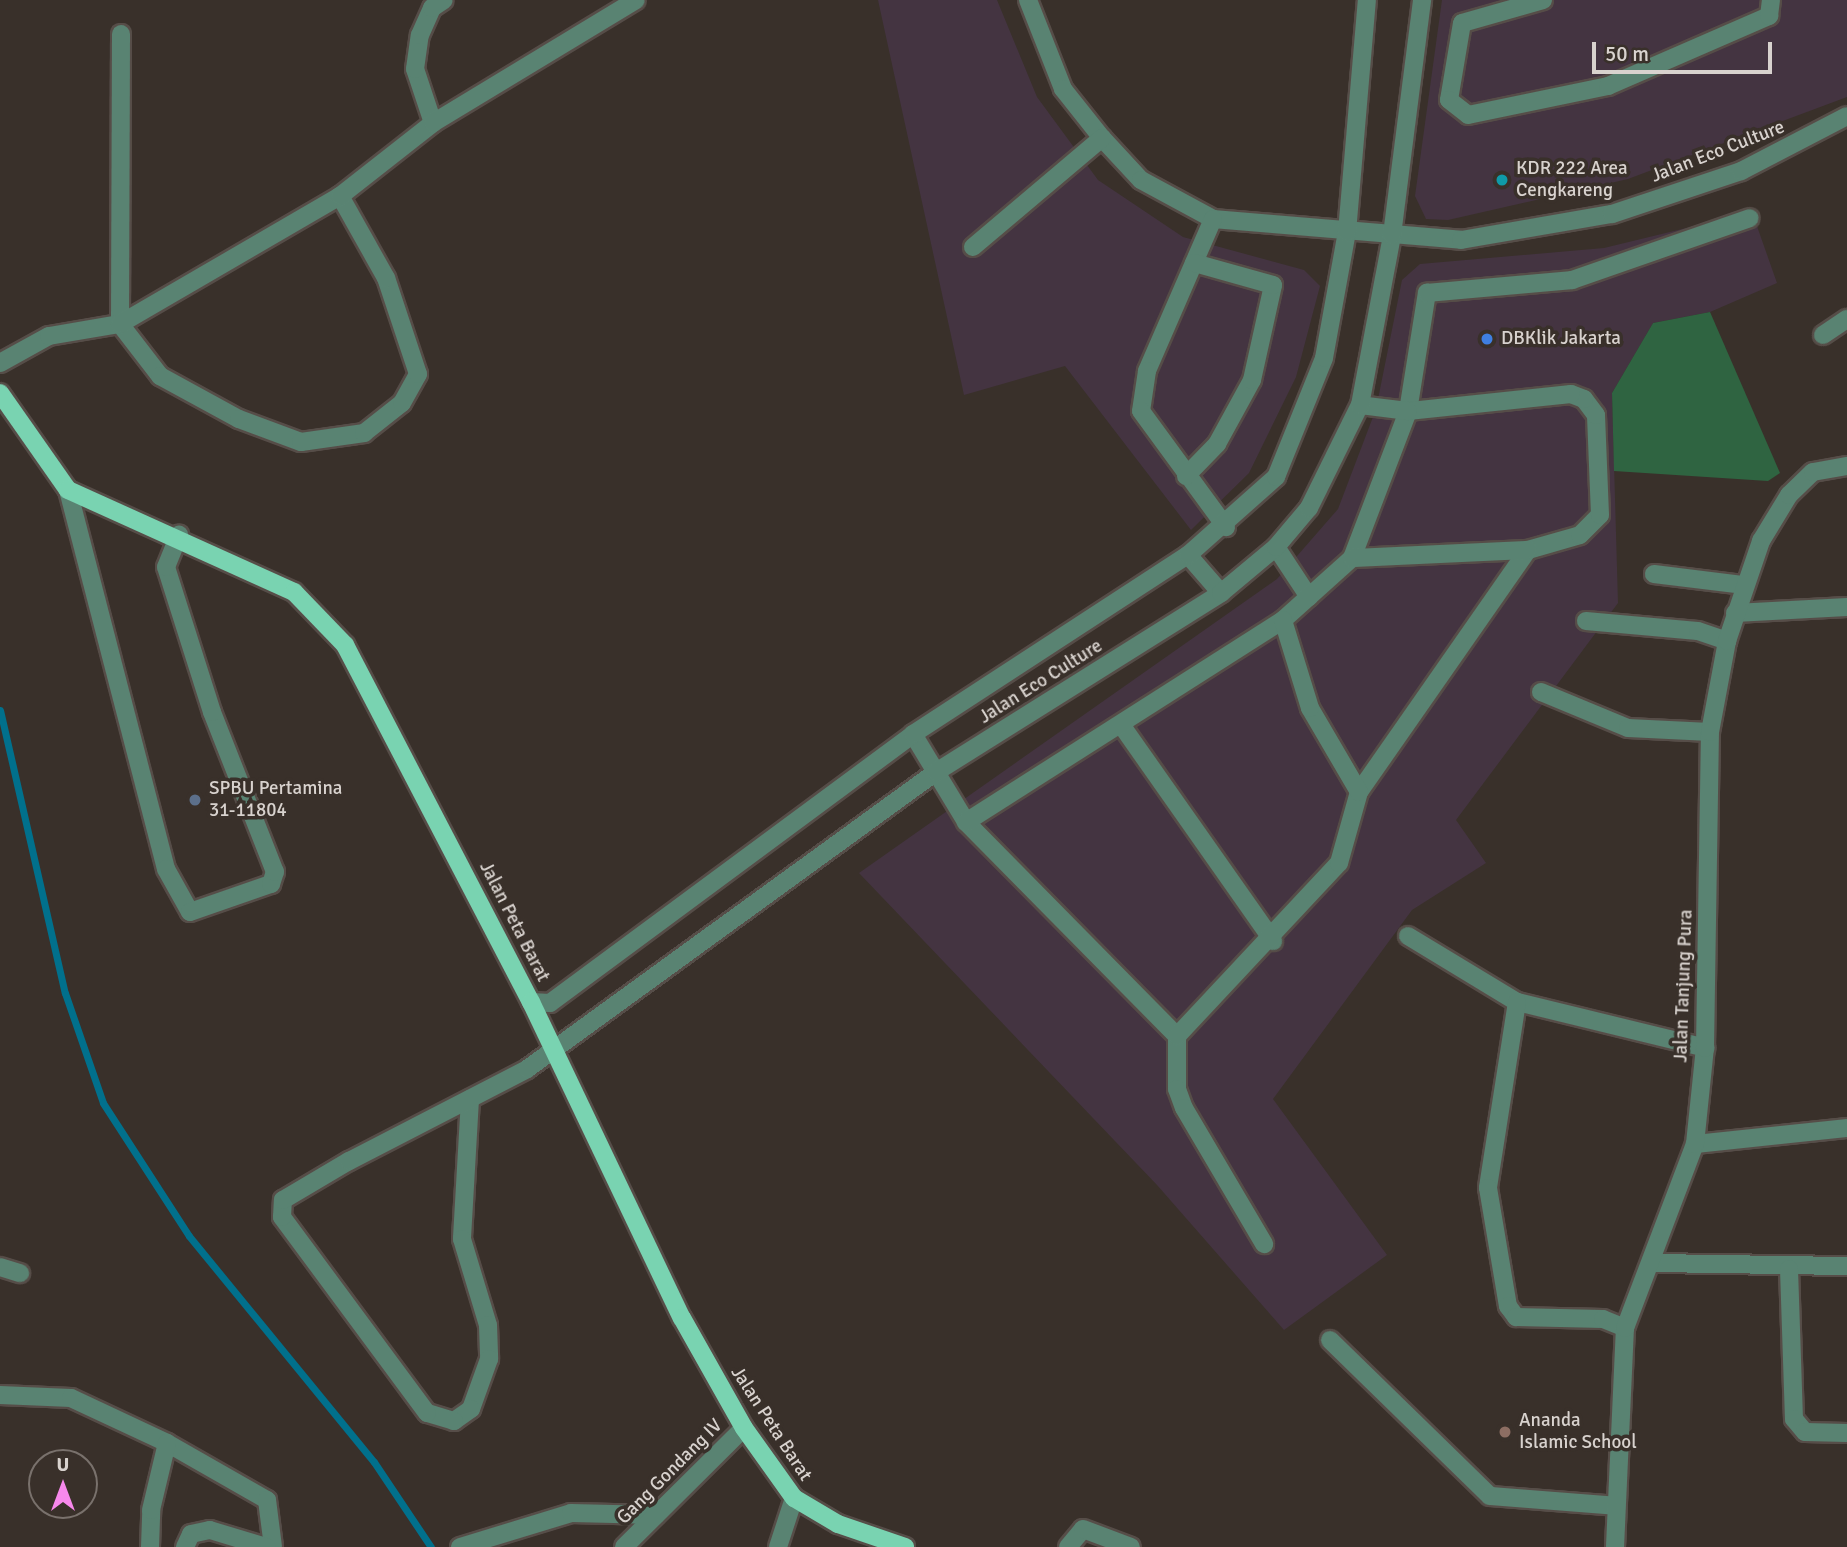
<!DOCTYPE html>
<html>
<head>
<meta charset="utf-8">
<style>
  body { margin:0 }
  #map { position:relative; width:1847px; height:1547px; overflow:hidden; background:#39302a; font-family:Signika,sans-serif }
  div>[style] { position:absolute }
  .commercial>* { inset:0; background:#443441 }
  .green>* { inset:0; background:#2f6441 }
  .stream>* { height:7px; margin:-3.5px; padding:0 3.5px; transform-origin:3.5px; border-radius:3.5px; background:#01708c }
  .roads { filter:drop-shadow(2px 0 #564d48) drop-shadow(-2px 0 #564d48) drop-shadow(0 2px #564d48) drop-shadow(0 -2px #564d48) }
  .minor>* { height:18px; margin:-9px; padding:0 9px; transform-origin:9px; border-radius:9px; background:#598372 }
  .major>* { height:18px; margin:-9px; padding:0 9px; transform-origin:9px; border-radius:9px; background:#79d3b1 }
  .dots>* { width:19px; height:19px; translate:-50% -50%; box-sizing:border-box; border:4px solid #39302a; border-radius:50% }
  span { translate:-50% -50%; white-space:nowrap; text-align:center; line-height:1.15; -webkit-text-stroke:7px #39302a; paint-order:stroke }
  .street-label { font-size:19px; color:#d8d2ce }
  .poi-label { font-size:19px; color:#d8d2ce }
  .left { translate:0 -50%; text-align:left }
  .north { position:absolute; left:28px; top:1449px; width:70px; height:70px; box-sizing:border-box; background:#39302a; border:2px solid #79716c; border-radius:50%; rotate:0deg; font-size:19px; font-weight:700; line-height:28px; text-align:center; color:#d8d2ce }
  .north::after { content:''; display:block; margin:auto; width:24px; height:32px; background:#f788ec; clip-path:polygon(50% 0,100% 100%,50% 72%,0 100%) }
  .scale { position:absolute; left:1592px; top:42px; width:180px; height:32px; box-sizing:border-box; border:4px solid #d8d2ce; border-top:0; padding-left:9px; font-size:21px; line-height:24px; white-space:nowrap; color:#d8d2ce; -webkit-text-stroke:5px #39302a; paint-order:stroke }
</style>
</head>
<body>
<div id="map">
  <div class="commercial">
    <i style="clip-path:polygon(878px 0,997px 0,1037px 97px,1098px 180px,1183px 237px,1304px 270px,1320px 286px,1296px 377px,1249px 473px,1191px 530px,1065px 366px,964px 395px)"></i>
    <i style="clip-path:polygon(1442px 0,1847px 0,1847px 97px,1628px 179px,1448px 220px,1426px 219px,1415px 196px)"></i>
    <i style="clip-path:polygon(1752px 212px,1777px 283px,1710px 312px,1653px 323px,1612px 393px,1618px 603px,1456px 820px,1486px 863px,1412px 910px,1273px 1099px,1387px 1255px,1284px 1330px,1157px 1185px,859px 873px,1277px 579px,1338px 509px,1376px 409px,1402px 280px,1420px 264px,1604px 248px)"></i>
  </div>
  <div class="green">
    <i style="clip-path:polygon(1710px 312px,1780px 473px,1768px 481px,1614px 471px,1612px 393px,1653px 323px)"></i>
  </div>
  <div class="stream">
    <i style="left:0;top:710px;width:290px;rotate:77.1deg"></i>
    <i style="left:65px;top:993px;width:116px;rotate:70.9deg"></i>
    <i style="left:103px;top:1103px;width:158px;rotate:57.1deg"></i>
    <i style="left:189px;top:1236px;width:292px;rotate:50.7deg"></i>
    <i style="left:374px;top:1462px;width:102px;rotate:56.2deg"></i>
  </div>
  <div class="roads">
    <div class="minor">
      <i style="left:1028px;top:0;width:96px;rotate:68.5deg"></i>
      <i style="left:1063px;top:89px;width:63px;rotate:51.5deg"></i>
      <i style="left:1102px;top:138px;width:57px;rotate:47.1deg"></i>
      <i style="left:1141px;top:180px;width:82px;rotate:28.4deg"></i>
      <i style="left:1213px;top:219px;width:249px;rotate:4.8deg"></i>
      <i style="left:1461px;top:240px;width:153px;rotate:-9.8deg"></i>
      <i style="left:1612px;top:214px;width:136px;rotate:-18.4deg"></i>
      <i style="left:1741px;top:171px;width:119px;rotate:-27.4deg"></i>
      <i style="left:1543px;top:0;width:84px;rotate:164.1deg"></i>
      <i style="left:1462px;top:23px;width:78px;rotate:99.6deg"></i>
      <i style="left:1449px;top:100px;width:24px;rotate:38deg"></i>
      <i style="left:1468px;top:115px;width:143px;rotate:-11.7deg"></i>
      <i style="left:1608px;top:86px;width:176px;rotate:-23.5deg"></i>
      <i style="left:1769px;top:16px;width:16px;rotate:-83deg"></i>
      <i style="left:121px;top:34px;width:290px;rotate:90.2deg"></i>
      <i style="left:120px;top:324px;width:66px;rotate:52.4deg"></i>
      <i style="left:160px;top:376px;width:90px;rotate:28.6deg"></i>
      <i style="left:239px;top:419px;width:66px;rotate:20.4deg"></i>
      <i style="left:301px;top:442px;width:64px;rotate:-8.1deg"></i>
      <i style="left:364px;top:433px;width:48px;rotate:-38.3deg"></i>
      <i style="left:402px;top:403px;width:33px;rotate:-61deg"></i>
      <i style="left:418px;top:374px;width:101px;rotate:-108.4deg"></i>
      <i style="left:386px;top:278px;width:94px;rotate:-119.3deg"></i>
      <i style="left:433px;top:123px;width:57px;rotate:-108.4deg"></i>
      <i style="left:415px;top:69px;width:34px;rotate:-82deg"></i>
      <i style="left:420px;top:35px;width:30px;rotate:-66deg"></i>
      <i style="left:432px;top:8px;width:14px;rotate:-34deg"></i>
      <i style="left:1213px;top:219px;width:166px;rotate:113.5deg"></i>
      <i style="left:1147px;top:371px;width:40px;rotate:98.5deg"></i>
      <i style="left:1141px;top:411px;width:144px;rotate:53.8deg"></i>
      <i style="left:973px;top:247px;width:169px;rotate:-40.2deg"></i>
      <i style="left:1823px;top:335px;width:29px;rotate:-34deg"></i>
      <i style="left:0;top:363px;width:56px;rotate:-28.9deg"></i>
      <i style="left:49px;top:336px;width:72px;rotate:-9.6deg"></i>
      <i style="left:120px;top:324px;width:255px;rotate:-30.2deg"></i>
      <i style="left:340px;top:196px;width:118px;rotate:-38.1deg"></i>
      <i style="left:433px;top:123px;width:237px;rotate:-31.2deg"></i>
      <i style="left:1186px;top:476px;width:45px;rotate:-45.9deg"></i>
      <i style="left:1217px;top:444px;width:73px;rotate:-61.3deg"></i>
      <i style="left:1252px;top:380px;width:97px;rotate:-77.5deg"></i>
      <i style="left:1273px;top:285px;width:82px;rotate:-164.4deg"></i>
      <i style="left:68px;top:490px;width:391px;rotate:75.5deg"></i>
      <i style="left:166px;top:869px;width:49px;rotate:60.8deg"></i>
      <i style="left:190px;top:912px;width:86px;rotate:-19.1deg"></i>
      <i style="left:271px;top:884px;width:13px;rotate:-72deg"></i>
      <i style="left:275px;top:872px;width:172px;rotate:-111.5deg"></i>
      <i style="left:212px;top:712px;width:152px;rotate:-107.6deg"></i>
      <i style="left:166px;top:567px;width:35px;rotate:-68deg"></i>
      <i style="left:1276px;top:547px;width:60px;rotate:56.6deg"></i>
      <i style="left:1188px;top:555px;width:50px;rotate:49deg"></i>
      <i style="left:1352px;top:558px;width:157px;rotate:-69.1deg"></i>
      <i style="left:1408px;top:411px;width:120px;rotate:-80.9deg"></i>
      <i style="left:1427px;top:293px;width:146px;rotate:-5.1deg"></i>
      <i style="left:1572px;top:280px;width:188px;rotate:-19.2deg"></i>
      <i style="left:1654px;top:574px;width:91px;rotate:7deg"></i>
      <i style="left:1735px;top:613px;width:112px;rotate:-3.1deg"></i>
      <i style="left:1586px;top:621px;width:112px;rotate:5.1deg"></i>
      <i style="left:1698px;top:631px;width:31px;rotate:19deg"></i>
      <i style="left:1541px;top:692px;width:94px;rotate:22.5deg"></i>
      <i style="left:1628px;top:728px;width:82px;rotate:2.8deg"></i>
      <i style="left:1122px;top:726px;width:263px;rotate:54.9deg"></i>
      <i style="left:913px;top:734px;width:103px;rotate:58.9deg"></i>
      <i style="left:966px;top:822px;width:301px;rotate:45.4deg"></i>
      <i style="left:1177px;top:1036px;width:53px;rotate:90deg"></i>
      <i style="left:1177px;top:1089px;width:20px;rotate:70deg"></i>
      <i style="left:1184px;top:1108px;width:158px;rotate:59.5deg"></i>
      <i style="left:1359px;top:792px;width:295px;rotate:-55.1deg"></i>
      <i style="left:1528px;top:550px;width:54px;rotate:-16.1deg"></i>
      <i style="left:1580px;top:535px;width:28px;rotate:-45deg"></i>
      <i style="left:1600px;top:515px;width:100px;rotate:-92.3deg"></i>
      <i style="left:1596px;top:415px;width:20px;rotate:-127deg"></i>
      <i style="left:1584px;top:399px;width:14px;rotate:-159deg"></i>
      <i style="left:1571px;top:394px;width:164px;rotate:174deg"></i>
      <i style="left:1408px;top:411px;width:48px;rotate:-172.9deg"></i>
      <i style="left:966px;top:822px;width:376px;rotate:-32.5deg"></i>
      <i style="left:1283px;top:620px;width:93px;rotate:-41.9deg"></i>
      <i style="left:1352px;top:558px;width:176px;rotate:-2.6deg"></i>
      <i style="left:1408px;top:936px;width:127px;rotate:31.2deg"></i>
      <i style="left:1517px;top:1002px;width:194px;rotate:13.7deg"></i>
      <i style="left:531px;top:1002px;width:19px;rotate:3deg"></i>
      <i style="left:550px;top:1003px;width:452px;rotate:-36.5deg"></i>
      <i style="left:913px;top:734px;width:328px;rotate:-33.1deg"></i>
      <i style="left:1188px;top:555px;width:118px;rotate:-41.6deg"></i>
      <i style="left:1276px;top:477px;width:128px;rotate:-68deg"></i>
      <i style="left:1324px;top:358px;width:128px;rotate:-79.7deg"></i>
      <i style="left:1347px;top:232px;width:233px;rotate:-85.1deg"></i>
      <i style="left:1517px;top:1002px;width:188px;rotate:98.9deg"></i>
      <i style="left:1488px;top:1188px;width:120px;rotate:80.4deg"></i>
      <i style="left:1508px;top:1306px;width:14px;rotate:54deg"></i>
      <i style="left:1516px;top:1317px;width:87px;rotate:1.3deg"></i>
      <i style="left:1603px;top:1319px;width:24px;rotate:22deg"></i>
      <i style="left:1177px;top:1036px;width:237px;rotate:-46.9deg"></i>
      <i style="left:1339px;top:863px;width:74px;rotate:-74.3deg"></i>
      <i style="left:1359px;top:792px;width:97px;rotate:-120.3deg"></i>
      <i style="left:1310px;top:708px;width:92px;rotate:-107.1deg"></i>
      <i style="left:470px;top:1099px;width:140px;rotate:93.3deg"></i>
      <i style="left:462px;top:1239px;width:90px;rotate:73.2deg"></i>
      <i style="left:488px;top:1325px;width:34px;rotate:88deg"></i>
      <i style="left:489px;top:1359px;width:53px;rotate:109.8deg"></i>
      <i style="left:471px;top:1409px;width:21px;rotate:145deg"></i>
      <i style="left:454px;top:1421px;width:28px;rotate:-163deg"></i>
      <i style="left:427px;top:1413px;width:244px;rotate:-126.5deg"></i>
      <i style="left:282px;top:1217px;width:17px;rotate:-87deg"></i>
      <i style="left:283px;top:1200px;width:77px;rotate:-30.6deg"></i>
      <i style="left:349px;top:1161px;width:200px;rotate:-27.3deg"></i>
      <i style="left:527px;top:1069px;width:505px;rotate:-35.99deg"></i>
      <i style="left:936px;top:772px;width:337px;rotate:-32.1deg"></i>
      <i style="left:1221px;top:593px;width:72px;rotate:-39.9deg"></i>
      <i style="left:1276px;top:547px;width:51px;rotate:-49.8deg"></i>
      <i style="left:1309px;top:508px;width:115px;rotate:-63.7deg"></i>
      <i style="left:1360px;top:405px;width:173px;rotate:-79.3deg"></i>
      <i style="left:1392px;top:235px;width:237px;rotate:-82.7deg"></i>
      <i style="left:1695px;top:1144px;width:153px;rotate:-6deg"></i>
      <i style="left:1654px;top:1263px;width:193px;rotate:0.9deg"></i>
      <i style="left:0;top:1267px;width:21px;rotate:17deg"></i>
      <i style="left:1789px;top:1269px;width:150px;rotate:88.1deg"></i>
      <i style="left:1794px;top:1419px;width:17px;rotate:50deg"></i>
      <i style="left:1805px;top:1432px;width:42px;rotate:1.4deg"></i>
      <i style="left:1330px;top:1340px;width:223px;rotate:44.3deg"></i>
      <i style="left:1490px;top:1496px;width:126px;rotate:4.5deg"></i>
      <i style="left:0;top:1395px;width:71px;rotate:2.4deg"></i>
      <i style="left:71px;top:1398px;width:106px;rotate:25.1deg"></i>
      <i style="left:167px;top:1443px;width:115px;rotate:29.7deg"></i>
      <i style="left:267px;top:1500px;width:47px;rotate:82.7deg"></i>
      <i style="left:150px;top:1547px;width:37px;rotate:-88deg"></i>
      <i style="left:151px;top:1510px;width:69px;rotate:-76.6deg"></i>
      <i style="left:185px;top:1547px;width:14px;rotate:-65deg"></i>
      <i style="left:191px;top:1534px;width:19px;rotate:-12deg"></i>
      <i style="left:210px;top:1530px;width:59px;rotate:16.9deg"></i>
      <i style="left:460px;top:1547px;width:116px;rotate:-17deg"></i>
      <i style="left:571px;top:1513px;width:85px;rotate:1.3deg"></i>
      <i style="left:624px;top:1547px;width:169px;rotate:-44.8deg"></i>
      <i style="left:778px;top:1547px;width:52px;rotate:-71.9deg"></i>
      <i style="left:1068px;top:1547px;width:23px;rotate:-50deg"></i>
      <i style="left:1083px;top:1529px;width:51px;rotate:20.6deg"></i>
      <i style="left:1615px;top:1547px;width:219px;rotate:-87.4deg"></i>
      <i style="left:1625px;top:1328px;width:197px;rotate:-69.2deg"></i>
      <i style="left:1695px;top:1144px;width:97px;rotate:-84.1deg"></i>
      <i style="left:1705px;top:1048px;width:316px;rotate:-89.1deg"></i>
      <i style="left:1710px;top:732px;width:93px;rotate:-79.4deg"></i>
      <i style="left:1727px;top:641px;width:106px;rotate:-71.2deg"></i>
      <i style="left:1761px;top:541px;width:54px;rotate:-58.7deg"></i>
      <i style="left:1789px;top:495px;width:33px;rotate:-44deg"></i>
      <i style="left:1813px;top:472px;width:35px;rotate:-10deg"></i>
    </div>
    <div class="major">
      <i style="left:0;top:393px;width:118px;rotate:55deg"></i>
      <i style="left:68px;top:490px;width:248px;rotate:24.3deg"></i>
      <i style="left:294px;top:592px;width:74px;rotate:46.1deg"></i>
      <i style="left:345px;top:645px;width:403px;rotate:62.5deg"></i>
      <i style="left:531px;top:1002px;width:350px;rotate:64.5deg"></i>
      <i style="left:682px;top:1318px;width:126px;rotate:60.6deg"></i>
      <i style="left:744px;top:1428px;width:86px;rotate:54.5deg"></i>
      <i style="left:794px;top:1498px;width:51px;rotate:30.6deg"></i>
      <i style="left:838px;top:1524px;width:71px;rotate:18.9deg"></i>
    </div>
  </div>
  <div class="dots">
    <i style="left:1502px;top:180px;background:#0f9aa8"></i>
    <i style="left:1487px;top:339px;background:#3f7fe0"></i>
    <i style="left:195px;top:800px;background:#5c6f8a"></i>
    <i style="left:1505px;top:1432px;background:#8d6e63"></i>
  </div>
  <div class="street-label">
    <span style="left:1718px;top:152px;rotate:-21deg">Jalan Eco Culture</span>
    <span style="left:1041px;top:682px;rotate:-32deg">Jalan Eco Culture</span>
    <span style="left:514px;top:922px;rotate:63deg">Jalan Peta Barat</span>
    <span style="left:1684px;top:986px;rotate:-88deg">Jalan Tanjung Pura</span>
    <span style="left:771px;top:1424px;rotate:57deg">Jalan Peta Barat</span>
    <span style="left:670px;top:1472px;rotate:-45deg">Gang Gondang IV</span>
  </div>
  <div class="poi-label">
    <span class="left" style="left:1516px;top:180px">KDR 222 Area<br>Cengkareng</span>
    <span class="left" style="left:1501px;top:339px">DBKlik Jakarta</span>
    <span class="left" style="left:209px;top:800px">SPBU Pertamina<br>31-11804</span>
    <span class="left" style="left:1519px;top:1432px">Ananda<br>Islamic School</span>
  </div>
  <div class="north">U</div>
  <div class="scale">50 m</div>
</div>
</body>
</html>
